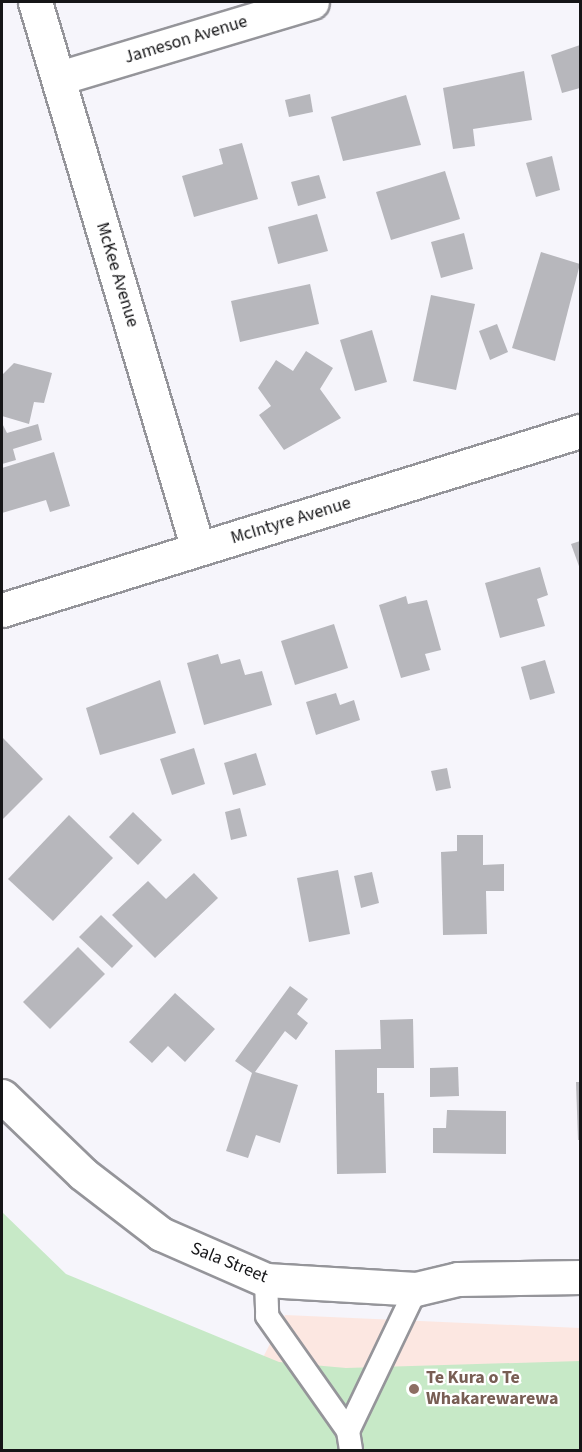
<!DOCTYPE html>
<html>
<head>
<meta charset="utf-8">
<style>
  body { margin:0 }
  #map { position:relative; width:582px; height:1452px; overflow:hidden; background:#f6f5fb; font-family:"Source Sans 3",sans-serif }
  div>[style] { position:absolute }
  .education>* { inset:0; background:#fce7e1 }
  .green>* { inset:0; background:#c7e9c7 }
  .building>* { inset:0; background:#b7b7bc }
  .roads { filter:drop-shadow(2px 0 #95959a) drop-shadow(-2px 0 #95959a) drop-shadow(0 2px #95959a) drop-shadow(0 -2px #95959a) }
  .service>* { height:22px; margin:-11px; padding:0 11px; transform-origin:11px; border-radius:11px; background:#fff }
  .minor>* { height:33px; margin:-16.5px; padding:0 16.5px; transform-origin:16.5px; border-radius:16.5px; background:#fff }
  .trunk>* { height:33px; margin:-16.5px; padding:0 16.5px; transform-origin:16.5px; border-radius:16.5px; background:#fff }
  .dots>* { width:16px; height:16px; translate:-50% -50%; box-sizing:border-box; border:3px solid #fff; border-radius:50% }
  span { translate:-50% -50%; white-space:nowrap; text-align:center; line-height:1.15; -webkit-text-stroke:4.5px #fff; paint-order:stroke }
  .street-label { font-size:18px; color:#151517 }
  .education-label { font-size:18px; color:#785e54; font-weight:700 }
  .left { translate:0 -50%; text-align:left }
  .frame { position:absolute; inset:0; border:3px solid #151517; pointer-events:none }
</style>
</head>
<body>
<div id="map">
  <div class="education">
    <i style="clip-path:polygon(285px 1315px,580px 1328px,580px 1450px,215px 1450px)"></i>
  </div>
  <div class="green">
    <i style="clip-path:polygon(2px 1212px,66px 1274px,279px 1362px,346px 1368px,580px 1361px,580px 1450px,2px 1450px)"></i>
  </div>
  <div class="building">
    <i style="clip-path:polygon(580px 45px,580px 88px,562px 93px,551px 55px)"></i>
    <i style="clip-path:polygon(524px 71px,532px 120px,473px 129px,475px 146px,453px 149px,443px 88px)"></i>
    <i style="clip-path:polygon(310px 94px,313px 112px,289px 117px,285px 100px)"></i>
    <i style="clip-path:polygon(406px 95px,421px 145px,343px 161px,331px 117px)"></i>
    <i style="clip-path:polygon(242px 143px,258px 199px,194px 217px,182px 176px,223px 164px,219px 149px)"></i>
    <i style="clip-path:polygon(552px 156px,560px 190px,536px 197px,526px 163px)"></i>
    <i style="clip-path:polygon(445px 171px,460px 219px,391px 240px,376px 192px)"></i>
    <i style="clip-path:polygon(319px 175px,326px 198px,298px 206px,291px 182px)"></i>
    <i style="clip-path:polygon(317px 214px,328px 251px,278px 264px,268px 227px)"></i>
    <i style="clip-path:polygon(464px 233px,473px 269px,441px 278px,431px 242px)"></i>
    <i style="clip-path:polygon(541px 252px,580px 264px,555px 361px,512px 348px)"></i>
    <i style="clip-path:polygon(310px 284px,319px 324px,240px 342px,231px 301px)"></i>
    <i style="clip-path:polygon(431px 295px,475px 304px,456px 390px,413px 381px)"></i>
    <i style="clip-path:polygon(497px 324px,508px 352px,490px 360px,479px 331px)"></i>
    <i style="clip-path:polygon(372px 330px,387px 382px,355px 391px,340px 340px)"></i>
    <i style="clip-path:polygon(306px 351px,333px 368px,320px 389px,341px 418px,284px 450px,259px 415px,271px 406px,258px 388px,276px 360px,293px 371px)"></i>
    <i style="clip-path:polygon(14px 363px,52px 373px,44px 403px,34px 402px,29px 424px,2px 416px,2px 375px)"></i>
    <i style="clip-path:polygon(2px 423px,7px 433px,38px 424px,42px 440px,13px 449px,16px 460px,2px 464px)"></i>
    <i style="clip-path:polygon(54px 452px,70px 506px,50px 512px,46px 500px,2px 513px,2px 468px)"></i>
    <i style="clip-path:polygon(580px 541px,580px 569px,571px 544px)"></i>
    <i style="clip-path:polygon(540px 567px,548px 595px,537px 599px,545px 626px,500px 638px,485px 583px)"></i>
    <i style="clip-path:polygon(406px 596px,408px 604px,427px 600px,441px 650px,425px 654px,430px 670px,401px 678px,379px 605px)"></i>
    <i style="clip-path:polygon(334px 624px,348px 668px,295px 685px,281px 641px)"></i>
    <i style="clip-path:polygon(218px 654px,221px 664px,240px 659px,245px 675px,262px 671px,272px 705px,204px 725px,187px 663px)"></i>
    <i style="clip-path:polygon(545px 660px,555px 693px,530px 700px,521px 667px)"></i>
    <i style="clip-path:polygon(160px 680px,176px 733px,100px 755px,86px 708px)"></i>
    <i style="clip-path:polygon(336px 693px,340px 705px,354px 700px,360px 720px,316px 735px,306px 702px)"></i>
    <i style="clip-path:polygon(2px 737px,43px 779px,2px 820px)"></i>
    <i style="clip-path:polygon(194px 748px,205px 784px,172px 795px,160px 759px)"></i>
    <i style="clip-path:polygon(256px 753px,266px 785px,233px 795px,224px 763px)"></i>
    <i style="clip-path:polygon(447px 768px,451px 788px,436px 791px,431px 771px)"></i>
    <i style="clip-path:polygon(240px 808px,247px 836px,231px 840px,225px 812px)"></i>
    <i style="clip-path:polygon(133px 812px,162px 840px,138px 865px,109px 837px)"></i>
    <i style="clip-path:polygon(69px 815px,113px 858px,53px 921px,8px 879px)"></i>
    <i style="clip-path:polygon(457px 835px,483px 835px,483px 865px,504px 864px,504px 891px,486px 891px,487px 934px,443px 935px,441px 852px,457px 851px)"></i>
    <i style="clip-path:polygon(338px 870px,350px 934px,309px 942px,297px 878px)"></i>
    <i style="clip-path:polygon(372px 872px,379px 903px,361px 908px,354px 876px)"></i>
    <i style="clip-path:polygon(194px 873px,218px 898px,155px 958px,112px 915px,148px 881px,166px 899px)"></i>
    <i style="clip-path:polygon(101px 915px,133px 946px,112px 968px,79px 937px)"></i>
    <i style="clip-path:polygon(78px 947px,105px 974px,50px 1029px,23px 1002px)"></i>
    <i style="clip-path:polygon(290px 986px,308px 999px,297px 1014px,308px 1023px,296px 1040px,285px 1031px,255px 1072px,298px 1085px,280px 1143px,256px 1135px,248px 1158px,226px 1151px,252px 1073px,235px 1061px)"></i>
    <i style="clip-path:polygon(175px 993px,215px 1029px,185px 1062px,168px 1046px,152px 1063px,129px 1042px)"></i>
    <i style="clip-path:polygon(413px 1019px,414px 1068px,377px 1068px,377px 1093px,384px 1093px,386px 1173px,337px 1174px,335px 1050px,381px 1049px,380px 1020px)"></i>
    <i style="clip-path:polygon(458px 1067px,459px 1096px,430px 1097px,430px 1068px)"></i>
    <i style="clip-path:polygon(576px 1082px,580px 1082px,580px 1140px,578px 1140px)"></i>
    <i style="clip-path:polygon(447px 1110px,506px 1111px,506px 1154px,433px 1153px,433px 1128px,446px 1128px)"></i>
  </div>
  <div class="roads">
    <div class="service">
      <i style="left:266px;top:1280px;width:36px;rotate:88deg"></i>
      <i style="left:267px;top:1316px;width:141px;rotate:54.8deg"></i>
      <i style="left:348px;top:1431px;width:19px;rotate:81deg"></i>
      <i style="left:348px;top:1431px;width:157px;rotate:-64.4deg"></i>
    </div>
    <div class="minor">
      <i style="left:35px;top:2px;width:571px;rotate:73.41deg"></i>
      <i style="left:59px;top:78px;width:264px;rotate:-16.7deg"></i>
      <i style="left:2px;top:610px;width:605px;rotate:-17.21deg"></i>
    </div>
    <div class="trunk">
      <i style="left:2px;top:1096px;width:112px;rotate:43.9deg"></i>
      <i style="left:83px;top:1174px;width:98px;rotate:37.6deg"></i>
      <i style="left:161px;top:1234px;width:115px;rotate:23.7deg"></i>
      <i style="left:266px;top:1280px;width:150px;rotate:3.4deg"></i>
      <i style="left:416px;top:1289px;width:43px;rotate:-13.4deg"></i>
      <i style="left:458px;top:1279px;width:122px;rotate:-0.9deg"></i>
    </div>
  </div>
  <div class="dots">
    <i style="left:414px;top:1389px;background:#8d6e63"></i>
  </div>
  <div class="street-label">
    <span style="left:186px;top:40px;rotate:-17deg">Jameson Avenue</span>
    <span style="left:117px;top:275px;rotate:73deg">McKee Avenue</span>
    <span style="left:291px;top:521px;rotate:-17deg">McIntyre Avenue</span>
    <span style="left:229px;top:1263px;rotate:22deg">Sala Street</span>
  </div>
  <div class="education-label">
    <span class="left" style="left:426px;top:1389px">Te Kura o Te<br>Whakarewarewa</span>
  </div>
  <div class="frame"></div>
</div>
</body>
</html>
